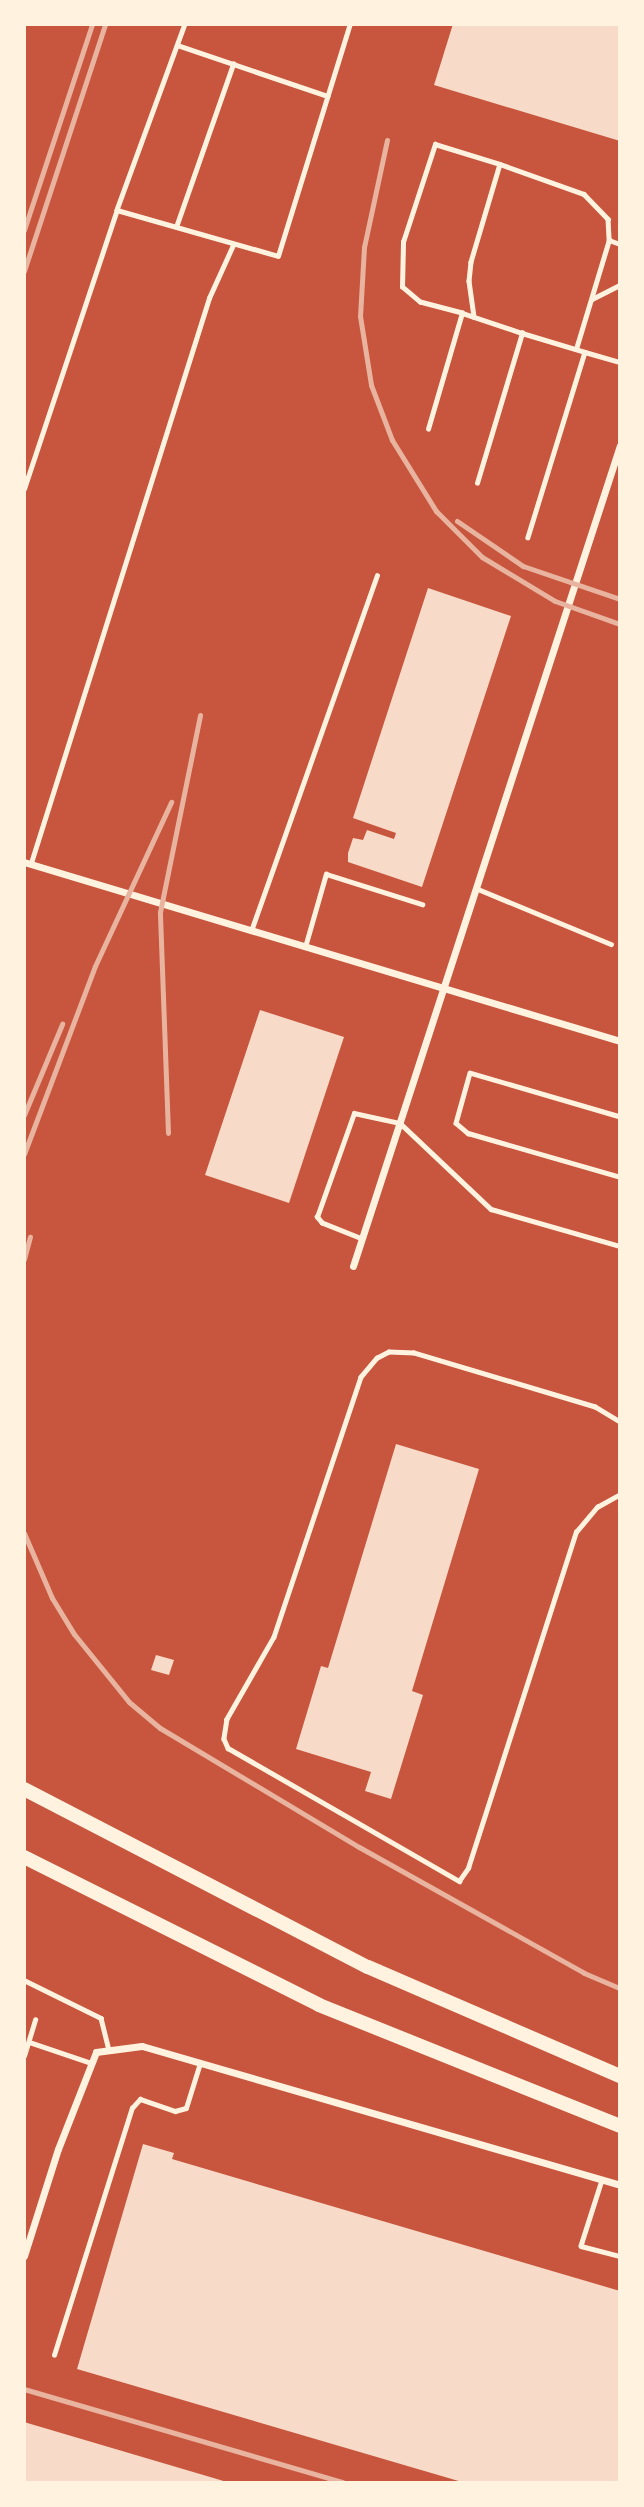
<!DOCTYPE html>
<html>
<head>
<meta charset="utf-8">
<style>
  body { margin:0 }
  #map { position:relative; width:644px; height:2507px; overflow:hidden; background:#c8553d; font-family:Literata,serif }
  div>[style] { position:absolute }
  .building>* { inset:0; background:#f7dbc8 }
  .service>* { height:4.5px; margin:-2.25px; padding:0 2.25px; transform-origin:2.25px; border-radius:2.25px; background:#fff3e0 }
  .minor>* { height:7px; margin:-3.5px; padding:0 3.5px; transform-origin:3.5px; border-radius:3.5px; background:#fff3e0 }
  .motorway>* { height:14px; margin:-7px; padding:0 7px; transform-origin:7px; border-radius:7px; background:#fff3e0 }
  .rail>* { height:5px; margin:-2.5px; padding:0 2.5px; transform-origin:2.5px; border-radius:2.5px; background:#e9b49f }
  span { translate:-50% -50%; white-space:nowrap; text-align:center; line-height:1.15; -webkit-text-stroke:7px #fff3e0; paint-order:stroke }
  .frame { position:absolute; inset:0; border:26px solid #fff3e0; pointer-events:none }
</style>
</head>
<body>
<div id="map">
  <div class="building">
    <i style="clip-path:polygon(453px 24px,620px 24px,620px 141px,434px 85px)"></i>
    <i style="clip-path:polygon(428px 588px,511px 616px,422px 887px,348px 862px,348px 853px,353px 838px,363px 840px,367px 830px,394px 839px,396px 833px,353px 818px)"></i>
    <i style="clip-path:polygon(260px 1010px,344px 1037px,289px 1203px,205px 1175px)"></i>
    <i style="clip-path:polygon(396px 1444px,479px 1469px,412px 1691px,423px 1695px,391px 1799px,365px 1791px,371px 1772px,296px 1749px,321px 1666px,328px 1668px)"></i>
    <i style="clip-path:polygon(156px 1655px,174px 1660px,169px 1675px,151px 1670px)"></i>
    <i style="clip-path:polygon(143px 2144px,174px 2153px,172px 2159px,620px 2291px,620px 2482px,462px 2482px,77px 2369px)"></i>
    <i style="clip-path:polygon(24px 2422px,227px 2482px,24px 2482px)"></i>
  </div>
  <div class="service">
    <i style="left:185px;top:24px;width:198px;rotate:110.1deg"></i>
    <i style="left:117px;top:210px;width:167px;rotate:15.9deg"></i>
    <i style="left:278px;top:256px;width:243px;rotate:-72.8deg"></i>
    <i style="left:177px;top:45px;width:159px;rotate:18.7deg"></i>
    <i style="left:500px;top:164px;width:89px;rotate:19.7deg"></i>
    <i style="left:584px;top:194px;width:35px;rotate:46deg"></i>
    <i style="left:608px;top:219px;width:21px;rotate:87deg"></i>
    <i style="left:176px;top:227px;width:173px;rotate:-70.7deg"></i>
    <i style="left:592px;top:299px;width:31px;rotate:-27deg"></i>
    <i style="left:462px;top:313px;width:43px;rotate:-165.3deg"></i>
    <i style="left:420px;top:302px;width:23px;rotate:-140deg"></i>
    <i style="left:402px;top:287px;width:45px;rotate:-88.7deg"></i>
    <i style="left:403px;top:242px;width:103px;rotate:-71.9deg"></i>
    <i style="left:435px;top:144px;width:68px;rotate:17.1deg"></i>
    <i style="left:500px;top:164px;width:102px;rotate:106.5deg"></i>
    <i style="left:471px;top:262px;width:19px;rotate:96deg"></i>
    <i style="left:469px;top:281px;width:36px;rotate:82deg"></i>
    <i style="left:576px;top:349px;width:114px;rotate:-73.2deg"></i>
    <i style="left:609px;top:240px;width:12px;rotate:20deg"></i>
    <i style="left:585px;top:352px;width:36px;rotate:16deg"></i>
    <i style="left:428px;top:429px;width:121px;rotate:-73.7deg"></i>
    <i style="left:462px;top:313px;width:63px;rotate:18.4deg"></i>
    <i style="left:477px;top:483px;width:157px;rotate:-73.3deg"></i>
    <i style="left:522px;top:333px;width:66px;rotate:16.8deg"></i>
    <i style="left:585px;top:352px;width:194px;rotate:107.1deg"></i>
    <i style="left:24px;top:489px;width:294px;rotate:-71.6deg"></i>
    <i style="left:31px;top:863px;width:592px;rotate:-72.51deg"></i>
    <i style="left:209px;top:298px;width:58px;rotate:-65.6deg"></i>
    <i style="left:478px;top:889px;width:144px;rotate:22.5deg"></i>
    <i style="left:251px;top:931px;width:377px;rotate:-70.5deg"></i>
    <i style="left:305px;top:947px;width:76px;rotate:-74deg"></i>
    <i style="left:326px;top:874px;width:101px;rotate:17.4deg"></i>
    <i style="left:620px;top:1117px;width:156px;rotate:-163.7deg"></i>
    <i style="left:470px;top:1073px;width:52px;rotate:105.6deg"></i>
    <i style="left:456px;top:1123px;width:16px;rotate:40deg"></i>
    <i style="left:468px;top:1133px;width:158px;rotate:16.1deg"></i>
    <i style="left:362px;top:1239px;width:43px;rotate:-158.2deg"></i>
    <i style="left:322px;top:1223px;width:8px;rotate:-130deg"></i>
    <i style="left:317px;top:1217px;width:110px;rotate:-70.4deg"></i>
    <i style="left:354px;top:1113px;width:47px;rotate:12.3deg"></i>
    <i style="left:400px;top:1123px;width:125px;rotate:43.4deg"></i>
    <i style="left:491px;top:1209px;width:134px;rotate:16deg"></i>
    <i style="left:620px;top:1422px;width:29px;rotate:-149deg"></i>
    <i style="left:595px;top:1407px;width:189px;rotate:-163.4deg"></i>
    <i style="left:414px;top:1353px;width:25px;rotate:-178deg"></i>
    <i style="left:389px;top:1352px;width:13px;rotate:153deg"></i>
    <i style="left:377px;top:1358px;width:25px;rotate:130deg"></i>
    <i style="left:361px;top:1377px;width:274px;rotate:108.5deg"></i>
    <i style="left:274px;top:1637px;width:95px;rotate:119.8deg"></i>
    <i style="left:227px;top:1719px;width:20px;rotate:99deg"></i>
    <i style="left:224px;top:1739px;width:10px;rotate:66deg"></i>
    <i style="left:228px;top:1748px;width:267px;rotate:29.9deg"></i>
    <i style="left:459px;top:1881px;width:16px;rotate:-55deg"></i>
    <i style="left:468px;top:1868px;width:353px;rotate:-72.2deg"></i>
    <i style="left:576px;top:1532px;width:33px;rotate:-50deg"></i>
    <i style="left:597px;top:1507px;width:26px;rotate:-29deg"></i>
    <i style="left:24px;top:1980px;width:86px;rotate:26.3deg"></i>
    <i style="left:101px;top:2018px;width:33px;rotate:76deg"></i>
    <i style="left:29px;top:2042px;width:65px;rotate:18.7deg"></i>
    <i style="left:24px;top:2056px;width:38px;rotate:-73deg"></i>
    <i style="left:602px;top:2180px;width:69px;rotate:107.7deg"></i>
    <i style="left:581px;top:2246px;width:40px;rotate:14.4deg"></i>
    <i style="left:54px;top:2355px;width:259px;rotate:-72.5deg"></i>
    <i style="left:132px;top:2108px;width:12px;rotate:-48deg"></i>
    <i style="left:140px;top:2099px;width:37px;rotate:19deg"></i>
    <i style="left:175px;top:2111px;width:11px;rotate:-15deg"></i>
    <i style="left:186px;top:2108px;width:47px;rotate:-72.7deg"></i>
  </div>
  <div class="minor">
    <i style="left:24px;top:862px;width:622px;rotate:16.72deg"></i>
    <i style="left:353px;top:1266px;width:863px;rotate:-71.98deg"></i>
    <i style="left:24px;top:2256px;width:112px;rotate:-72.4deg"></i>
    <i style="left:58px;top:2149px;width:104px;rotate:-68.6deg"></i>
    <i style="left:96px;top:2052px;width:46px;rotate:-7.4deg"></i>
    <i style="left:142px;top:2046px;width:498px;rotate:16.2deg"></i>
  </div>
  <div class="motorway">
    <i style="left:24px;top:1789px;width:387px;rotate:27.4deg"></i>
    <i style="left:368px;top:1967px;width:275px;rotate:23.4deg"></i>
    <i style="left:24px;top:1857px;width:330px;rotate:26.6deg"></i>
    <i style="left:319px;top:2005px;width:324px;rotate:21.9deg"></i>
  </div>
  <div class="rail">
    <i style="left:387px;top:140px;width:109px;rotate:102.1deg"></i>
    <i style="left:364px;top:247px;width:69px;rotate:93.3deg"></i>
    <i style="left:360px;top:316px;width:70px;rotate:80.9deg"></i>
    <i style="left:371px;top:385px;width:59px;rotate:69.1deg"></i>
    <i style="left:392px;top:440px;width:84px;rotate:58.2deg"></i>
    <i style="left:436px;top:511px;width:65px;rotate:45deg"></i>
    <i style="left:482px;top:557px;width:85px;rotate:31.1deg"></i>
    <i style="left:555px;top:601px;width:69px;rotate:19.5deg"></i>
    <i style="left:24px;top:230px;width:217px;rotate:-71.7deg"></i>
    <i style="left:24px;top:271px;width:260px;rotate:-71.8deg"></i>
    <i style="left:457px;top:521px;width:80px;rotate:34.3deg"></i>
    <i style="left:523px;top:566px;width:102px;rotate:18.8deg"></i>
    <i style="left:24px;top:1115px;width:99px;rotate:-67.3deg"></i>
    <i style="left:168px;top:1133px;width:221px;rotate:-92.1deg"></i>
    <i style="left:160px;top:912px;width:201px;rotate:-78.5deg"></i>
    <i style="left:24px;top:1154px;width:201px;rotate:-69.3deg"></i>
    <i style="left:95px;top:966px;width:181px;rotate:-65.1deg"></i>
    <i style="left:24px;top:1259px;width:23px;rotate:-75deg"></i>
    <i style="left:24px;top:1533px;width:71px;rotate:66.7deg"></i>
    <i style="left:52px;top:1598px;width:42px;rotate:58.6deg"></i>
    <i style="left:74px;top:1634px;width:87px;rotate:51deg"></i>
    <i style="left:129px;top:1702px;width:40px;rotate:40deg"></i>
    <i style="left:160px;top:1728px;width:232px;rotate:30.9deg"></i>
    <i style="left:359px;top:1847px;width:258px;rotate:29.2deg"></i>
    <i style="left:584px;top:1973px;width:39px;rotate:23deg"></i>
    <i style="left:24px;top:2389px;width:332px;rotate:16.3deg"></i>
  </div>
  <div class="frame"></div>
</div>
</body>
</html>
